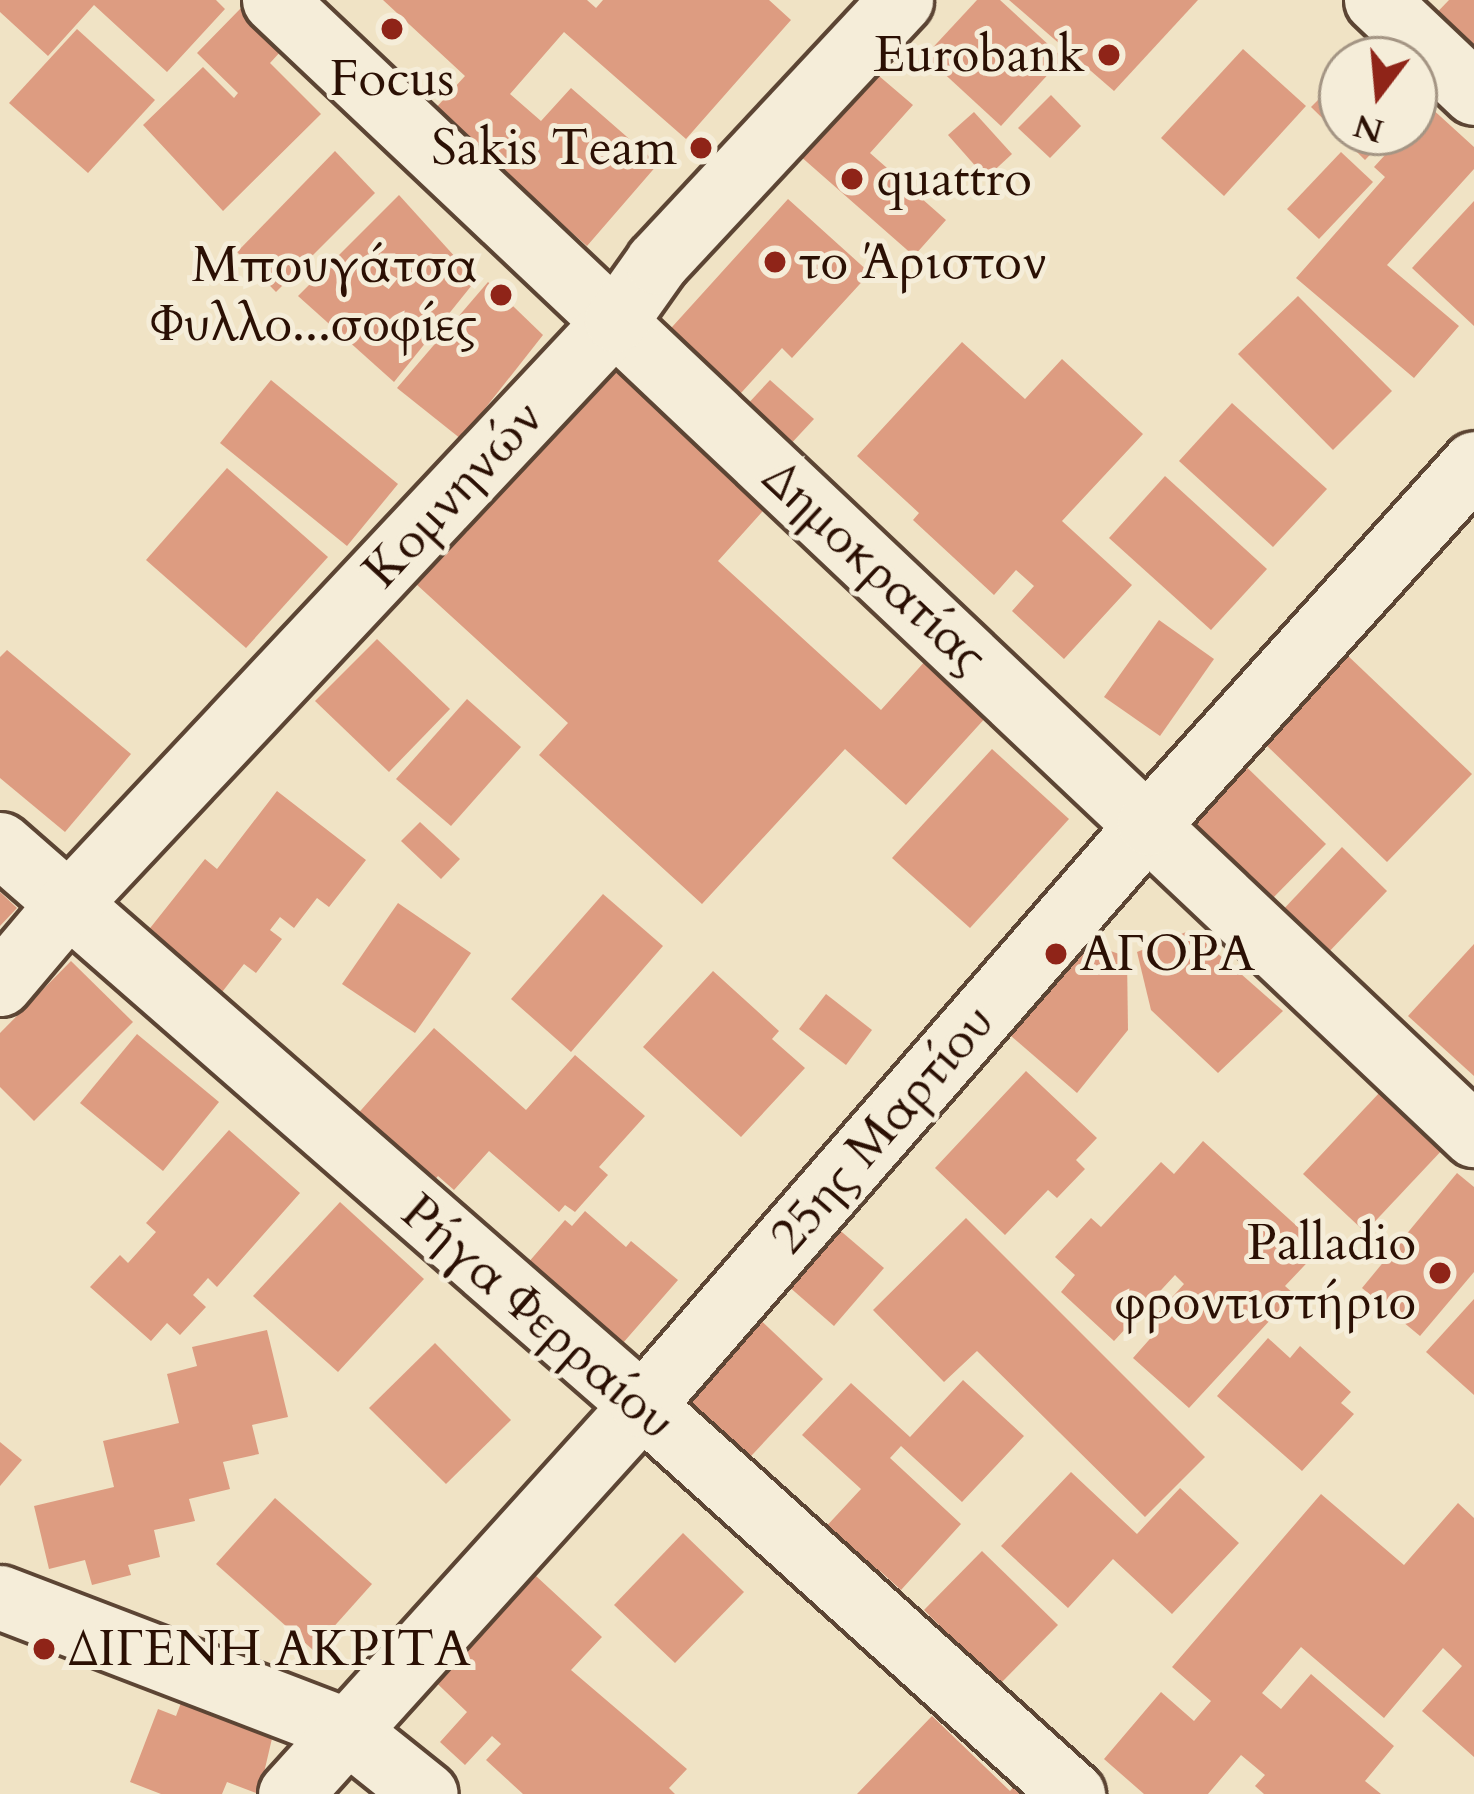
<!DOCTYPE html>
<html>
<head>
<meta charset="utf-8">
<style>
  body { margin:0 }
  #map { position:relative; width:1474px; height:1794px; overflow:hidden; background:#f0e3c5; font-family:Cardo,serif }
  div>[style] { position:absolute }
  .building>* { inset:0; background:#dd9c81 }
  .roads { filter:drop-shadow(3px 0 #5c4534) drop-shadow(-3px 0 #5c4534) drop-shadow(0 3px #5c4534) drop-shadow(0 -3px #5c4534) }
  .minor>* { height:63px; margin:-31.5px; padding:0 31.5px; transform-origin:31.5px; border-radius:31.5px; background:#f5edd9 }
  .dots>* { width:33px; height:33px; translate:-50% -50%; box-sizing:border-box; border:6px solid #f5edd9; border-radius:50% }
  span { translate:-50% -50%; white-space:nowrap; text-align:center; line-height:1.15; -webkit-text-stroke:10px #f5edd9; paint-order:stroke }
  .poi-label { font-size:51px; color:#2b1004 }
  .right { translate:-100% -50%; text-align:right }
  .left { translate:0 -50%; text-align:left }
  .street-label { font-size:51px; color:#2b1004 }
  .north { position:absolute; left:1318px; top:36px; width:120px; height:120px; box-sizing:border-box; background:#f5edd9; border:3px solid #a49584; border-radius:50%; rotate:196deg; font-size:33px; font-weight:700; line-height:48px; text-align:center; color:#2b1004 }
  .north::after { content:''; display:block; margin:auto; width:42px; height:54px; background:#8f2418; clip-path:polygon(50% 0,100% 100%,50% 72%,0 100%) }
</style>
</head>
<body>
<div id="map">
  <div class="building">
    <i style="clip-path:polygon(0 0,216px 0,225px 9px,167px 72px,94px 5px,48px 56px,0 12px)"></i>
    <i style="clip-path:polygon(383px 0,587px 0,596px 8px,603px 0,769px 0,791px 20px,686px 139px,564px 32px,510px 94px,541px 121px,571px 88px,658px 164px,587px 246px,433px 111px,465px 76px)"></i>
    <i style="clip-path:polygon(977px 0,1000px 0,1063px 58px,1001px 126px,925px 56px)"></i>
    <i style="clip-path:polygon(1009px 0,1198px 0,1114px 91px)"></i>
    <i style="clip-path:polygon(1449px 0,1474px 0,1474px 63px,1423px 27px)"></i>
    <i style="clip-path:polygon(241px 8px,282px 50px,270px 63px,321px 114px,223px 211px,143px 125px,203px 67px,234px 98px,238px 93px,197px 53px)"></i>
    <i style="clip-path:polygon(77px 29px,155px 100px,88px 173px,9px 103px)"></i>
    <i style="clip-path:polygon(1373px 45px,1388px 60px,1357px 60px)"></i>
    <i style="clip-path:polygon(1243px 49px,1306px 106px,1224px 196px,1161px 138px)"></i>
    <i style="clip-path:polygon(872px 70px,913px 105px,870px 153px,946px 220px,914px 256px,799px 155px)"></i>
    <i style="clip-path:polygon(1342px 76px,1342px 132px,1392px 132px,1365px 160px,1311px 107px)"></i>
    <i style="clip-path:polygon(1051px 95px,1081px 126px,1050px 158px,1018px 128px)"></i>
    <i style="clip-path:polygon(1429px 106px,1474px 147px,1474px 169px,1387px 265px,1459px 326px,1414px 378px,1296px 278px,1385px 177px,1374px 167px,1406px 132px,1414px 132px,1414px 123px)"></i>
    <i style="clip-path:polygon(974px 112px,1012px 154px,986px 178px,948px 135px)"></i>
    <i style="clip-path:polygon(335px 151px,375px 193px,276px 292px,237px 252px)"></i>
    <i style="clip-path:polygon(1341px 152px,1373px 182px,1319px 239px,1287px 209px)"></i>
    <i style="clip-path:polygon(399px 195px,476px 280px,394px 382px,298px 296px)"></i>
    <i style="clip-path:polygon(788px 199px,870px 273px,792px 358px,782px 348px,741px 393px,721px 375px,713px 383px,663px 337px)"></i>
    <i style="clip-path:polygon(1474px 201px,1474px 326px,1412px 268px)"></i>
    <i style="clip-path:polygon(488px 282px,543px 335px,461px 439px,397px 388px)"></i>
    <i style="clip-path:polygon(1298px 296px,1392px 391px,1333px 450px,1238px 354px)"></i>
    <i style="clip-path:polygon(962px 342px,1025px 399px,1062px 359px,1143px 434px,1062px 521px,1132px 585px,1064px 659px,1012px 611px,1034px 586px,1016px 570px,994px 595px,913px 520px,919px 513px,857px 456px)"></i>
    <i style="clip-path:polygon(606px 353px,771px 502px,718px 561px,881px 710px,927px 659px,988px 715px,906px 805px,845px 749px,702px 904px,539px 755px,568px 723px,404px 573px)"></i>
    <i style="clip-path:polygon(271px 380px,398px 484px,347px 546px,220px 443px)"></i>
    <i style="clip-path:polygon(770px 380px,814px 419px,787px 448px,744px 408px)"></i>
    <i style="clip-path:polygon(1232px 403px,1327px 489px,1273px 547px,1179px 461px)"></i>
    <i style="clip-path:polygon(227px 468px,328px 557px,246px 648px,146px 560px)"></i>
    <i style="clip-path:polygon(1165px 476px,1267px 569px,1211px 630px,1109px 538px)"></i>
    <i style="clip-path:polygon(1159px 620px,1214px 659px,1160px 736px,1104px 697px)"></i>
    <i style="clip-path:polygon(377px 639px,450px 709px,389px 772px,315px 701px)"></i>
    <i style="clip-path:polygon(7px 650px,131px 754px,65px 832px,0 778px,0 657px)"></i>
    <i style="clip-path:polygon(1345px 653px,1472px 774px,1387px 862px,1261px 740px)"></i>
    <i style="clip-path:polygon(467px 699px,521px 747px,451px 826px,396px 779px)"></i>
    <i style="clip-path:polygon(992px 749px,1069px 819px,970px 928px,892px 858px)"></i>
    <i style="clip-path:polygon(1229px 750px,1326px 844px,1268px 903px,1171px 810px)"></i>
    <i style="clip-path:polygon(277px 791px,366px 860px,329px 907px,317px 898px,294px 928px,280px 917px,270px 930px,282px 939px,256px 973px,244px 964px,219px 996px,143px 937px,205px 859px,217px 869px)"></i>
    <i style="clip-path:polygon(420px 822px,460px 859px,441px 879px,401px 841px)"></i>
    <i style="clip-path:polygon(1342px 847px,1387px 891px,1325px 956px,1280px 913px)"></i>
    <i style="clip-path:polygon(0 892px,17px 908px,0 926px)"></i>
    <i style="clip-path:polygon(603px 894px,663px 946px,571px 1052px,511px 999px)"></i>
    <i style="clip-path:polygon(398px 903px,471px 953px,415px 1033px,342px 984px)"></i>
    <i style="clip-path:polygon(1191px 930px,1283px 1011px,1218px 1073px,1151px 1010px,1137px 952px)"></i>
    <i style="clip-path:polygon(1081px 940px,1127px 957px,1128px 1030px,1077px 1093px,1004px 1030px)"></i>
    <i style="clip-path:polygon(1474px 944px,1474px 1076px,1408px 1016px)"></i>
    <i style="clip-path:polygon(71px 961px,133px 1022px,34px 1121px,0 1087px,0 1033px)"></i>
    <i style="clip-path:polygon(713px 971px,779px 1031px,772px 1039px,805px 1068px,741px 1137px,643px 1047px)"></i>
    <i style="clip-path:polygon(826px 994px,872px 1030px,846px 1065px,799px 1029px)"></i>
    <i style="clip-path:polygon(434px 1028px,526px 1110px,575px 1055px,645px 1116px,599px 1167px,608px 1175px,575px 1212px,565px 1205px,559px 1212px,489px 1151px,454px 1190px,438px 1176px,430px 1185px,354px 1118px)"></i>
    <i style="clip-path:polygon(137px 1034px,219px 1102px,163px 1171px,80px 1103px)"></i>
    <i style="clip-path:polygon(1026px 1071px,1097px 1138px,1076px 1160px,1085px 1169px,1057px 1198px,1048px 1190px,1005px 1235px,935px 1168px)"></i>
    <i style="clip-path:polygon(1381px 1091px,1444px 1148px,1365px 1232px,1303px 1174px)"></i>
    <i style="clip-path:polygon(229px 1130px,300px 1193px,217px 1287px,208px 1278px,193px 1295px,206px 1307px,180px 1335px,167px 1323px,151px 1341px,90px 1287px,120px 1255px,128px 1263px,156px 1232px,146px 1223px)"></i>
    <i style="clip-path:polygon(1203px 1141px,1321px 1248px,1285px 1286px,1294px 1294px,1189px 1408px,1133px 1358px,1156px 1332px,1148px 1324px,1184px 1284px,1175px 1275px,1114px 1341px,1061px 1292px,1075px 1275px,1055px 1257px,1091px 1218px,1101px 1227px,1161px 1162px,1174px 1174px)"></i>
    <i style="clip-path:polygon(1457px 1173px,1474px 1187px,1474px 1272px,1420px 1336px,1362px 1288px)"></i>
    <i style="clip-path:polygon(340px 1202px,424px 1279px,338px 1372px,253px 1296px)"></i>
    <i style="clip-path:polygon(585px 1211px,626px 1247px,631px 1241px,678px 1280px,609px 1359px,515px 1278px,565px 1220px,572px 1226px)"></i>
    <i style="clip-path:polygon(966px 1218px,1205px 1457px,1145px 1517px,977px 1351px,944px 1382px,873px 1310px)"></i>
    <i style="clip-path:polygon(836px 1227px,884px 1268px,834px 1326px,787px 1285px)"></i>
    <i style="clip-path:polygon(1474px 1299px,1474px 1395px,1426px 1352px)"></i>
    <i style="clip-path:polygon(755px 1315px,823px 1379px,739px 1469px,671px 1405px)"></i>
    <i style="clip-path:polygon(267px 1330px,288px 1417px,252px 1425px,259px 1454px,223px 1462px,230px 1489px,189px 1499px,195px 1521px,154px 1530px,160px 1557px,128px 1565px,131px 1575px,92px 1585px,85px 1560px,49px 1569px,34px 1506px,114px 1487px,103px 1441px,179px 1423px,167px 1374px,197px 1366px,192px 1347px)"></i>
    <i style="clip-path:polygon(1268px 1338px,1290px 1358px,1300px 1346px,1351px 1392px,1341px 1403px,1354px 1414px,1302px 1471px,1217px 1396px)"></i>
    <i style="clip-path:polygon(435px 1343px,511px 1420px,446px 1484px,369px 1408px)"></i>
    <i style="clip-path:polygon(963px 1380px,1024px 1436px,962px 1502px,901px 1446px,890px 1458px,961px 1524px,901px 1590px,880px 1571px,873px 1578px,822px 1531px,861px 1489px,802px 1435px,851px 1383px,910px 1437px)"></i>
    <i style="clip-path:polygon(0 1442px,22px 1460px,0 1486px)"></i>
    <i style="clip-path:polygon(1071px 1472px,1137px 1534px,1180px 1488px,1239px 1543px,1172px 1614px,1113px 1559px,1068px 1608px,1001px 1546px)"></i>
    <i style="clip-path:polygon(1321px 1494px,1404px 1565px,1458px 1503px,1474px 1518px,1474px 1757px,1422px 1711px,1462px 1666px,1443px 1648px,1384px 1718px,1301px 1647px,1262px 1693px,1281px 1709px,1311px 1674px,1394px 1746px,1365px 1781px,1381px 1794px,1264px 1794px,1255px 1786px,1265px 1775px,1241px 1755px,1208px 1794px,1144px 1794px,1104px 1759px,1161px 1692px,1194px 1721px,1211px 1701px,1172px 1667px)"></i>
    <i style="clip-path:polygon(275px 1498px,372px 1584px,313px 1650px,216px 1564px)"></i>
    <i style="clip-path:polygon(683px 1533px,744px 1592px,675px 1663px,614px 1605px)"></i>
    <i style="clip-path:polygon(982px 1551px,1058px 1625px,999px 1685px,924px 1610px)"></i>
    <i style="clip-path:polygon(523px 1564px,602px 1637px,571px 1670px,687px 1769px,669px 1788px,675px 1794px,523px 1794px,486px 1760px,501px 1744px,492px 1736px,465px 1765px,440px 1742px,467px 1712px,423px 1670px)"></i>
    <i style="clip-path:polygon(190px 1679px,274px 1730px,259px 1794px,227px 1782px,222px 1794px,161px 1794px,130px 1782px,158px 1709px,176px 1716px)"></i>
    <i style="clip-path:polygon(932px 1716px,1010px 1791px,1018px 1782px,1030px 1794px,857px 1794px)"></i>
  </div>
  <div class="roads">
    <div class="minor">
      <i style="left:274px;top:0;width:1652px;rotate:43.41deg"></i>
      <i style="left:1376px;top:0;width:135px;rotate:43.5deg"></i>
      <i style="left:0;top:844px;width:853px;rotate:41.15deg"></i>
      <i style="left:642px;top:1405px;width:581px;rotate:42.07deg"></i>
      <i style="left:0;top:984px;width:102px;rotate:-49.8deg"></i>
      <i style="left:66px;top:906px;width:804px;rotate:-46.82deg"></i>
      <i style="left:616px;top:320px;width:71px;rotate:-54.7deg"></i>
      <i style="left:657px;top:262px;width:358px;rotate:-47deg"></i>
      <i style="left:0;top:1597px;width:371px;rotate:21deg"></i>
      <i style="left:346px;top:1730px;width:102px;rotate:38.7deg"></i>
      <i style="left:290px;top:1794px;width:525px;rotate:-47.86deg"></i>
      <i style="left:642px;top:1405px;width:772px;rotate:-48.94deg"></i>
      <i style="left:1149px;top:823px;width:485px;rotate:-47.9deg"></i>
    </div>
  </div>
  <div class="dots">
    <i style="left:392px;top:29px;background:#8f2418"></i>
    <i style="left:1109px;top:55px;background:#8f2418"></i>
    <i style="left:701px;top:148px;background:#8f2418"></i>
    <i style="left:852px;top:179px;background:#8f2418"></i>
    <i style="left:775px;top:262px;background:#8f2418"></i>
    <i style="left:501px;top:295px;background:#8f2418"></i>
    <i style="left:1056px;top:954px;background:#8f2418"></i>
    <i style="left:1440px;top:1273px;background:#8f2418"></i>
    <i style="left:44px;top:1649px;background:#8f2418"></i>
  </div>
  <div class="poi-label">
    <span class="right" style="left:1085px;top:55px">Eurobank</span>
    <span style="left:392px;top:79px">Focus</span>
    <span class="right" style="left:677px;top:148px">Sakis Team</span>
    <span class="left" style="left:876px;top:179px">quattro</span>
    <span class="left" style="left:799px;top:262px">το Άριστον</span>
    <span class="right" style="left:477px;top:295px">Μπουγάτσα<br>Φυλλο...σοφίες</span>
    <span class="left" style="left:1080px;top:954px">ΑΓΟΡΑ</span>
    <span class="right" style="left:1416px;top:1273px">Palladio<br>φροντιστήριο</span>
    <span class="left" style="left:68px;top:1649px">ΔΙΓΕΝΗ ΑΚΡΙΤΑ</span>
  </div>
  <div class="street-label">
    <span style="left:453px;top:494px;rotate:-47deg">Κομνηνών</span>
    <span style="left:875px;top:567px;rotate:43deg">Δημοκρατίας</span>
    <span style="left:882px;top:1129px;rotate:-49deg">25ης Μαρτίου</span>
    <span style="left:538px;top:1317px;rotate:41deg">Ρήγα Φερραίου</span>
  </div>
  <div class="north">N</div>
</div>
</body>
</html>
